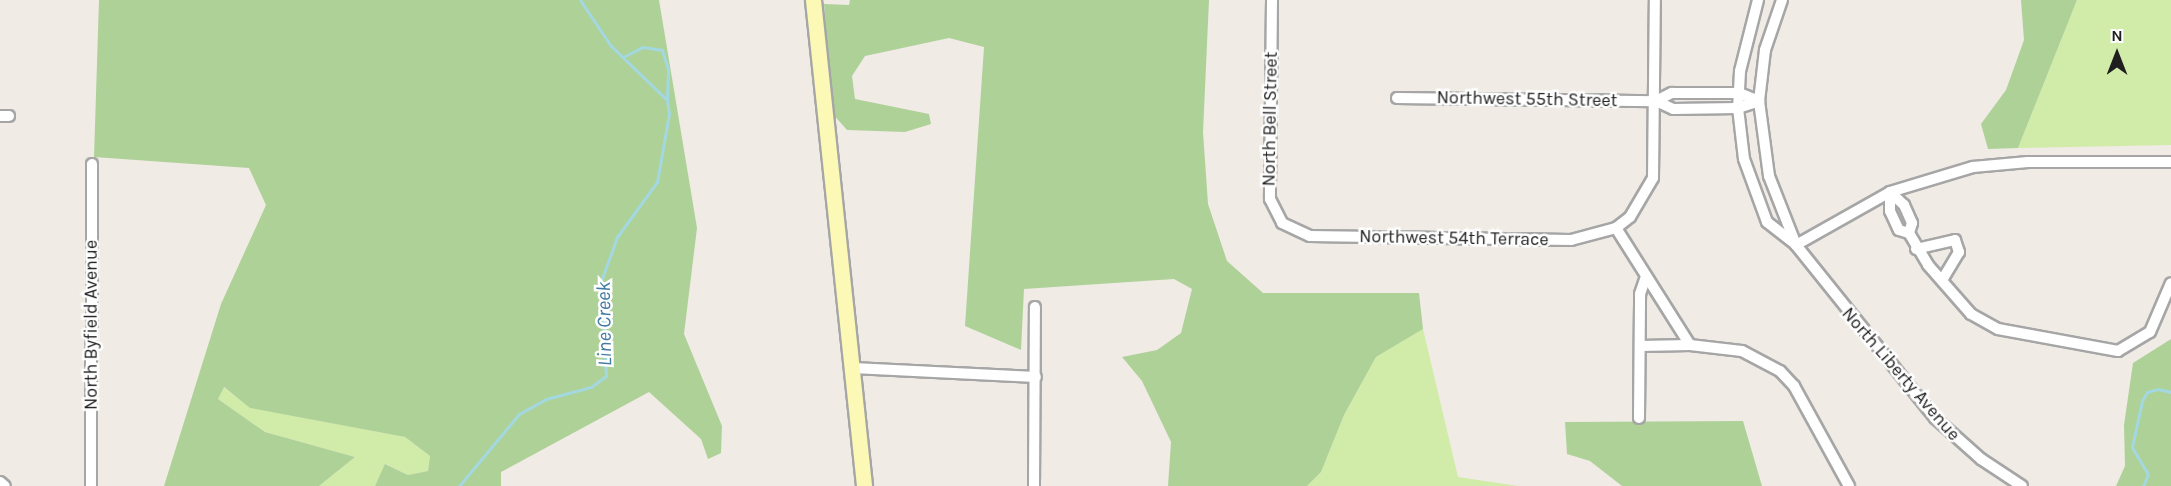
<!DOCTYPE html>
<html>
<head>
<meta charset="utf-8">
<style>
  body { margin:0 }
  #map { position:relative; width:2171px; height:486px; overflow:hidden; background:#f0ebe5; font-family:Karla,sans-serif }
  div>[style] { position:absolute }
  .grass>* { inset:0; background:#d0eca8 }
  .forest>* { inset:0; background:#aed198 }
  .stream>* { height:3px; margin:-1.5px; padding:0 1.5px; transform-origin:1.5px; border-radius:1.5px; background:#a3d8e0 }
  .roads { filter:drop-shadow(2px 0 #a6a6a6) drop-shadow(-2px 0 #a6a6a6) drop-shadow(0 2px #a6a6a6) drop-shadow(0 -2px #a6a6a6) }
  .street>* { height:10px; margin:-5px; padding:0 5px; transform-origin:5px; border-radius:5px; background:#fff }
  .secondary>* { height:15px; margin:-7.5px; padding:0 7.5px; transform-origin:7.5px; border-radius:7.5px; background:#fcf9b7 }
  span { translate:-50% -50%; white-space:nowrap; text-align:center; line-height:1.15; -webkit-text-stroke:5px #fff; paint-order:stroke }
  .street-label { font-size:18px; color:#1f1f1f }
  .water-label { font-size:20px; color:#427ba3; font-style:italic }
  .north { position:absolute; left:2087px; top:24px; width:60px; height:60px; -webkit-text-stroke:4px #fff; paint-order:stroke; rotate:0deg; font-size:16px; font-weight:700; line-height:24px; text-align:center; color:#1f1f1f }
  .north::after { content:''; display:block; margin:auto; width:21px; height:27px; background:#1f1f1f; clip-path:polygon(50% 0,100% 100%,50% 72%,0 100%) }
</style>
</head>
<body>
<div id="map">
  <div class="grass">
    <i style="clip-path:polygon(2077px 0,2171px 0,2171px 145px,2018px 148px)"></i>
    <i style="clip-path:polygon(1423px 329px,1458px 477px,1518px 486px,1307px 486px,1321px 472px,1344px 415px,1376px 357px)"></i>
    <i style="clip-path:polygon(223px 387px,251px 408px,405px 437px,430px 456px,428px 471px,408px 475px,386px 464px,375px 486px,319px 486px,355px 457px,265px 432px,218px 399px)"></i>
  </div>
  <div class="forest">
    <i style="clip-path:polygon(99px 0,659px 0,697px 228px,684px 334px,722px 426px,721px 453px,708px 459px,701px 439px,649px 392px,501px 472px,501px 486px,375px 486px,385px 464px,408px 475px,428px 471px,430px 456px,405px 437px,250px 408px,224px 387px,218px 399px,265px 432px,355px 457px,319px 486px,164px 486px,221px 304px,266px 205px,249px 168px,94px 157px)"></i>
    <i style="clip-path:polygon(850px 0,1209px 0,1203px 132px,1208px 204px,1227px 261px,1263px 293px,1419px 293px,1423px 329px,1376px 357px,1344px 415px,1321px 472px,1307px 486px,1168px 486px,1171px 442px,1142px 381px,1122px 357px,1157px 350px,1181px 333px,1192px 289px,1174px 279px,1024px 289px,1021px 350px,965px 326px,984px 47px,949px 38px,865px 56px,852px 76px,855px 99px,929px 114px,931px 124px,905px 132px,847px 130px,832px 113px,824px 4px,849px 5px)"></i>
    <i style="clip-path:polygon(2021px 0,2077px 0,2018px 148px,1988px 149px,1981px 124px,2006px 90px,2024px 40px)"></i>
    <i style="clip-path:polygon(2171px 339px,2171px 486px,2116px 486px,2125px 466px,2124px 425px,2133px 363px)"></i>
    <i style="clip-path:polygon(1743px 421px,1762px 486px,1622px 486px,1590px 461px,1567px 454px,1565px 422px)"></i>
  </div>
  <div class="stream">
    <i style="left:625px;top:56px;width:20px;rotate:-27deg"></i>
    <i style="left:643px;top:47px;width:19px;rotate:9deg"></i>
    <i style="left:662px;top:50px;width:21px;rotate:73deg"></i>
    <i style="left:668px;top:70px;width:29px;rotate:92deg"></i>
    <i style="left:459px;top:486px;width:94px;rotate:-50.2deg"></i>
    <i style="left:519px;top:414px;width:31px;rotate:-29deg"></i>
    <i style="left:546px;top:399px;width:47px;rotate:-14.9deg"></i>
    <i style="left:591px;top:387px;width:19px;rotate:-36deg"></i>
    <i style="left:606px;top:376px;width:95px;rotate:-93deg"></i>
    <i style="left:601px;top:281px;width:47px;rotate:-70deg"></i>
    <i style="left:617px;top:237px;width:68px;rotate:-54deg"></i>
    <i style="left:657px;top:182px;width:69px;rotate:-80deg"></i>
    <i style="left:669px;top:114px;width:14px;rotate:-98deg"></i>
    <i style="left:667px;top:100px;width:78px;rotate:-136deg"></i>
    <i style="left:611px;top:46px;width:55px;rotate:-124deg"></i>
    <i style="left:2143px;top:486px;width:13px;rotate:-67deg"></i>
    <i style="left:2148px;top:474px;width:31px;rotate:-121deg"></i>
    <i style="left:2132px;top:447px;width:47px;rotate:-77.7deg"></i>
    <i style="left:2142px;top:401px;width:10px;rotate:-61deg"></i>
    <i style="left:2147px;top:392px;width:11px;rotate:-15deg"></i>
    <i style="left:2158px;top:389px;width:13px;rotate:13deg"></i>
  </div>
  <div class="roads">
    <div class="street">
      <i style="left:1272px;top:0;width:199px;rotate:90.6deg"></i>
      <i style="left:1270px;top:199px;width:27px;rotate:63deg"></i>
      <i style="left:1282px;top:223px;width:31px;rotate:25deg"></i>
      <i style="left:1310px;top:236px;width:261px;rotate:0.9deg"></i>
      <i style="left:1571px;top:240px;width:47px;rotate:-14.9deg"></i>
      <i style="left:1616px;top:228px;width:18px;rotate:-38deg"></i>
      <i style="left:1630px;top:217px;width:45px;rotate:-59.5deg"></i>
      <i style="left:1653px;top:178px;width:178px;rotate:-89.4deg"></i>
      <i style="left:1758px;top:0;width:73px;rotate:104.2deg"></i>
      <i style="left:1740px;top:71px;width:37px;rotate:93deg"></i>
      <i style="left:1738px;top:108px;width:51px;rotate:83.3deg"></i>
      <i style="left:1744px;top:159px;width:67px;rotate:69.9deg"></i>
      <i style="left:1767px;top:222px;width:37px;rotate:38deg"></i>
      <i style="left:1782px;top:0;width:53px;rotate:108.8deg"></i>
      <i style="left:1765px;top:50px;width:51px;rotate:96.7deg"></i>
      <i style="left:1759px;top:101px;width:76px;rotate:82.4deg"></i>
      <i style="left:1769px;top:176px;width:74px;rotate:68.6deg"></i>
      <i style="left:1796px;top:245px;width:222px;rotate:51.2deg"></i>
      <i style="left:1935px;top:418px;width:62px;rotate:41.7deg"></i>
      <i style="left:1981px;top:459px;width:49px;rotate:33.4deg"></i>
      <i style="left:1397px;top:98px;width:259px;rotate:0.7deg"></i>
      <i style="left:1656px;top:101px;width:19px;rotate:25deg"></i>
      <i style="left:1673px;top:109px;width:65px;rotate:-0.9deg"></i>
      <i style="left:1738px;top:108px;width:22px;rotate:-18deg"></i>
      <i style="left:1656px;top:101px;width:18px;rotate:-27deg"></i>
      <i style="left:1672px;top:93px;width:67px"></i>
      <i style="left:1739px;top:93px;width:22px;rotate:22deg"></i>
      <i style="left:0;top:116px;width:9px"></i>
      <i style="left:1890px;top:192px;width:19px;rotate:43deg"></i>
      <i style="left:1904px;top:205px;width:20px;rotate:66deg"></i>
      <i style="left:1912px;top:223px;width:10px;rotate:107deg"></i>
      <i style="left:1909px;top:233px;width:37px;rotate:59deg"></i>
      <i style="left:1928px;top:265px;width:65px;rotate:48.7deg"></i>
      <i style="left:1971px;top:314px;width:31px;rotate:29deg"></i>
      <i style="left:1998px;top:329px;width:122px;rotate:10.4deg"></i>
      <i style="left:2118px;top:351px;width:37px;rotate:-31deg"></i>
      <i style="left:2150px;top:332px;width:53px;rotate:-66.8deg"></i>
      <i style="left:1890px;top:192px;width:19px;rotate:90deg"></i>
      <i style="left:1890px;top:211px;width:21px;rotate:65deg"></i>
      <i style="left:1899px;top:230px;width:10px;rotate:17deg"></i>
      <i style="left:1616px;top:228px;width:138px;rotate:57.7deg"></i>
      <i style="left:1690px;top:345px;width:52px;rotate:6.6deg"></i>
      <i style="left:1742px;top:351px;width:43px;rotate:27.8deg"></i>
      <i style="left:1780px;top:371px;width:21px;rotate:47deg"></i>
      <i style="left:1794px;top:386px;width:114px;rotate:61.2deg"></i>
      <i style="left:1796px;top:245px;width:108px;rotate:-29.4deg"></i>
      <i style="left:1890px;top:192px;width:87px;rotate:-16.8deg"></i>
      <i style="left:1973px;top:167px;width:55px;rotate:-5.2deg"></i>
      <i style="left:2028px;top:162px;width:143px"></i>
      <i style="left:1916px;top:249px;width:40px;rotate:-13deg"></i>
      <i style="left:1955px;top:240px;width:13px;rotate:72deg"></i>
      <i style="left:1959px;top:252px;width:33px;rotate:121deg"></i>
      <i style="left:1640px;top:346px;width:50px;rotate:-1.1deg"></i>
      <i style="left:853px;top:368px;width:183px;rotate:2.8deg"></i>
      <i style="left:1639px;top:418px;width:124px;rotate:-89.5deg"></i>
      <i style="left:1640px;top:294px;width:18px;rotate:-71deg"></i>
      <i style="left:0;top:482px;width:6px;rotate:39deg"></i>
      <i style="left:91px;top:486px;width:322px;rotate:-89.8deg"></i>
      <i style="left:1034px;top:486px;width:179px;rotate:-89.7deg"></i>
    </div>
    <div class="secondary">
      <i style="left:813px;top:0;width:489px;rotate:84deg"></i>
    </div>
  </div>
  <div class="street-label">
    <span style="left:1527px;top:99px;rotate:1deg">Northwest 55th Street</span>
    <span style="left:1270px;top:119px;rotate:-89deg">North Bell Street</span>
    <span style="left:1454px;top:238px;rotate:1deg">Northwest 54th Terrace</span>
    <span style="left:91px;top:325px;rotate:-90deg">North Byfield Avenue</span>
    <span style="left:1901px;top:374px;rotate:49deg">North Liberty Avenue</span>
  </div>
  <div class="water-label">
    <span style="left:604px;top:324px;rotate:-91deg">Line Creek</span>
  </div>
  <div class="north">N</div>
</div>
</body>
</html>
